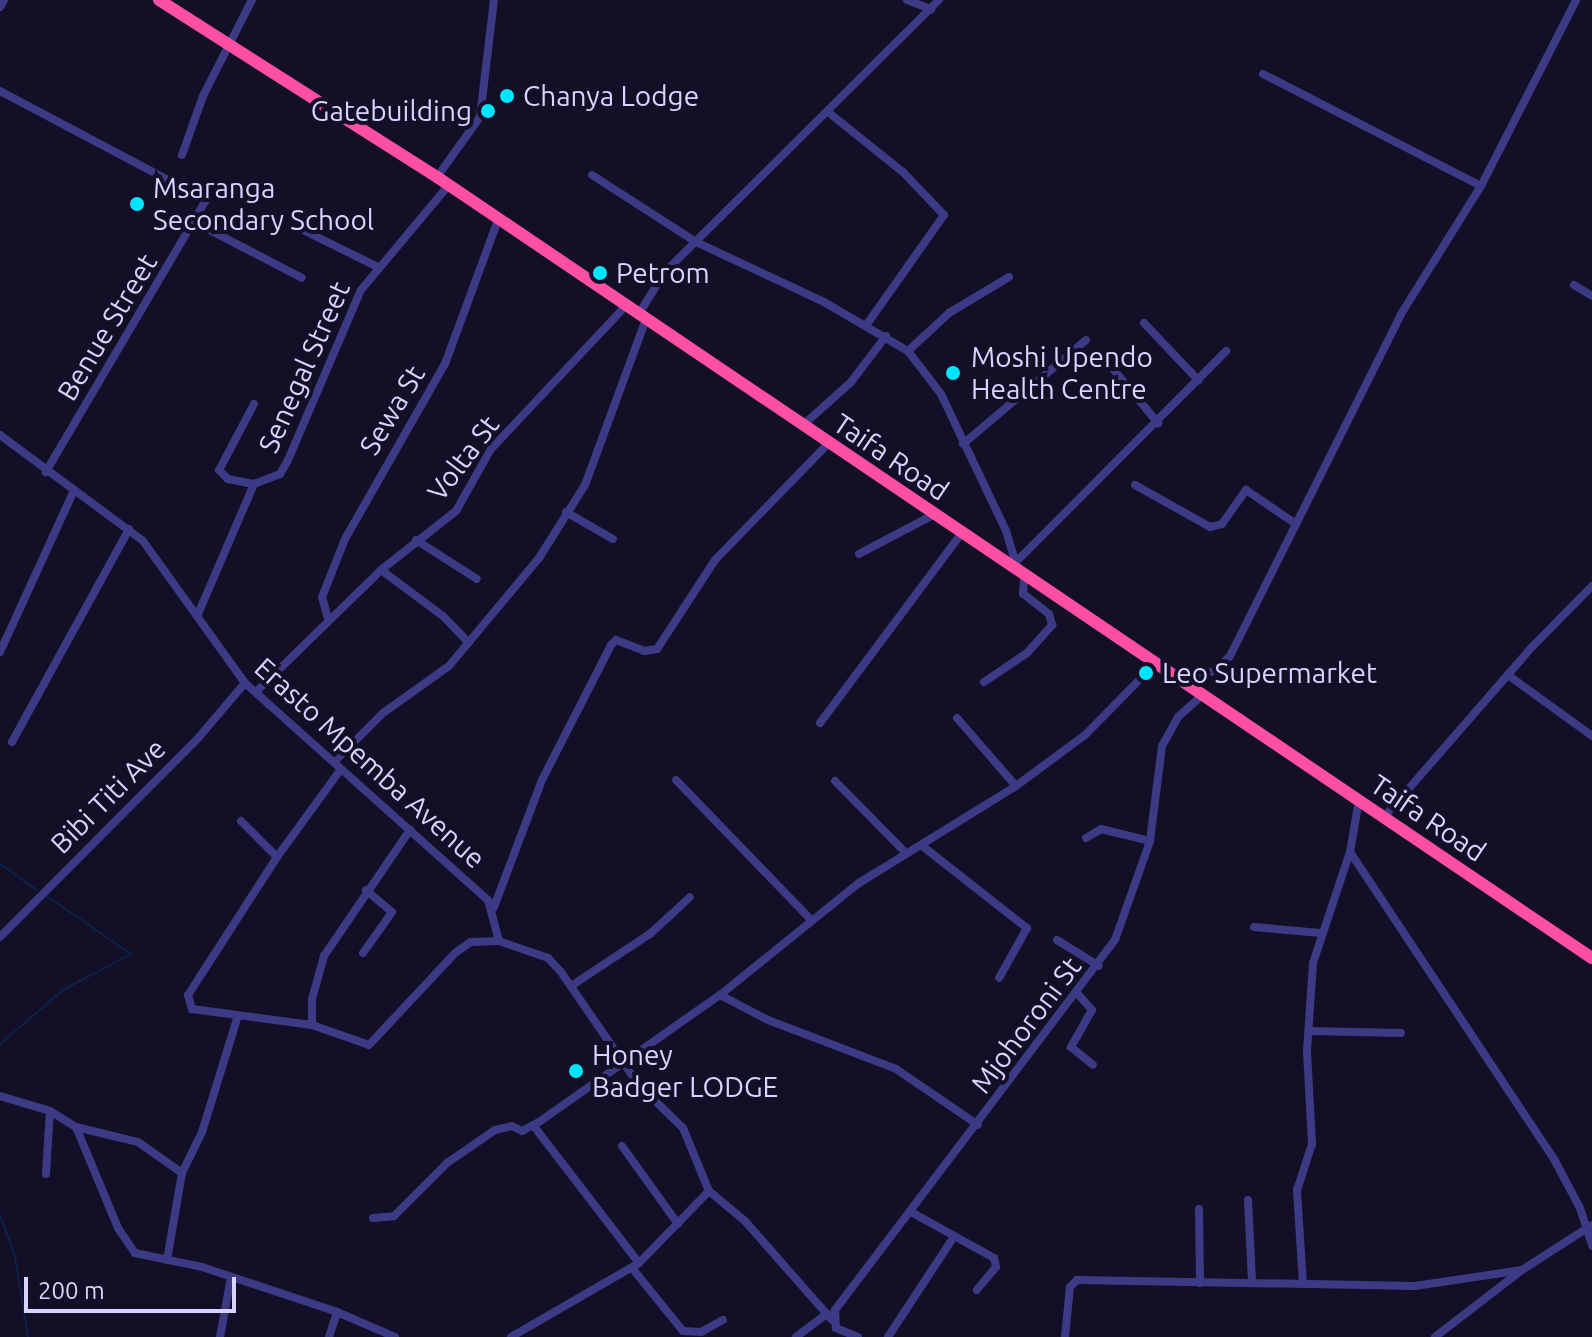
<!DOCTYPE html>
<html>
<head>
<meta charset="utf-8">
<style>
  body { margin:0 }
  #map { position:relative; width:1592px; height:1337px; overflow:hidden; background:#130f26; font-family:Ubuntu,sans-serif }
  div>[style] { position:absolute }
  .stream>* { height:2px; margin:-1px; padding:0 1px; transform-origin:1px; border-radius:1px; background:#0c2248 }
  .minor>* { height:8px; margin:-4px; padding:0 4px; transform-origin:4px; border-radius:4px; background:#3d3a85 }
  .highway>* { height:12px; margin:-6px; padding:0 6px; transform-origin:6px; border-radius:6px; background:#ff4fa3 }
  .dots>* { width:22px; height:22px; translate:-50% -50%; box-sizing:border-box; border:4px solid #130f26; border-radius:50% }
  span { translate:-50% -50%; white-space:nowrap; text-align:center; line-height:1.15; -webkit-text-stroke:8px #130f26; paint-order:stroke }
  .poi-label { font-size:28px; color:#d9d4ff }
  .left { translate:0 -50%; text-align:left }
  .right { translate:-100% -50%; text-align:right }
  .street-label { font-size:28px; color:#d9d4ff }
  .scale { position:absolute; left:24px; top:1277px; width:212px; height:36px; box-sizing:border-box; border:4px solid #d9d4ff; border-top:0; padding-left:10px; font-size:24px; line-height:28px; white-space:nowrap; color:#d9d4ff; -webkit-text-stroke:6px #130f26; paint-order:stroke }
</style>
</head>
<body>
<div id="map">
  <div class="stream">
    <i style="left:0;top:864px;width:45px;rotate:35.1deg"></i>
    <i style="left:0;top:1044px;width:83px;rotate:-40.6deg"></i>
    <i style="left:63px;top:990px;width:77px;rotate:-27.9deg"></i>
    <i style="left:131px;top:954px;width:101px;rotate:-145.5deg"></i>
    <i style="left:0;top:1215px;width:44px;rotate:69.9deg"></i>
    <i style="left:15px;top:1256px;width:82px;rotate:80.9deg"></i>
  </div>
  <div class="minor">
    <i style="left:907px;top:0;width:26px;rotate:21deg"></i>
    <i style="left:0;top:7px;width:8px;rotate:-60deg"></i>
    <i style="left:1263px;top:74px;width:245px;rotate:27.2deg"></i>
    <i style="left:0;top:91px;width:233px;rotate:27.9deg"></i>
    <i style="left:206px;top:200px;width:316px;rotate:120.5deg"></i>
    <i style="left:828px;top:112px;width:96px;rotate:38.7deg"></i>
    <i style="left:903px;top:172px;width:59px;rotate:46.4deg"></i>
    <i style="left:944px;top:215px;width:133px;rotate:125.2deg"></i>
    <i style="left:182px;top:155px;width:63px;rotate:-70.4deg"></i>
    <i style="left:203px;top:96px;width:108px;rotate:-63deg"></i>
    <i style="left:592px;top:175px;width:124px;rotate:32.8deg"></i>
    <i style="left:696px;top:242px;width:141px;rotate:25.1deg"></i>
    <i style="left:824px;top:302px;width:97px;rotate:30.3deg"></i>
    <i style="left:908px;top:351px;width:54px;rotate:52.5deg"></i>
    <i style="left:941px;top:394px;width:152px;rotate:64.6deg"></i>
    <i style="left:1006px;top:531px;width:39px;rotate:73deg"></i>
    <i style="left:437px;top:177px;width:74px;rotate:-54.4deg"></i>
    <i style="left:480px;top:117px;width:118px;rotate:-83.2deg"></i>
    <i style="left:196px;top:223px;width:119px;rotate:27.4deg"></i>
    <i style="left:305px;top:231px;width:81px;rotate:26.3deg"></i>
    <i style="left:1574px;top:285px;width:21px;rotate:31deg"></i>
    <i style="left:638px;top:315px;width:51px;rotate:-57.9deg"></i>
    <i style="left:665px;top:272px;width:386px;rotate:-44.8deg"></i>
    <i style="left:1144px;top:323px;width:79px;rotate:46.5deg"></i>
    <i style="left:908px;top:351px;width:56px;rotate:-42.8deg"></i>
    <i style="left:949px;top:313px;width:70px;rotate:-31deg"></i>
    <i style="left:1104px;top:358px;width:85px;rotate:50.3deg"></i>
    <i style="left:254px;top:404px;width:75px;rotate:117.9deg"></i>
    <i style="left:219px;top:470px;width:13px;rotate:45deg"></i>
    <i style="left:228px;top:479px;width:26px;rotate:11deg"></i>
    <i style="left:802px;top:426px;width:66px;rotate:-41.9deg"></i>
    <i style="left:851px;top:382px;width:58px;rotate:-52.7deg"></i>
    <i style="left:0;top:435px;width:178px;rotate:36.5deg"></i>
    <i style="left:143px;top:541px;width:175px;rotate:54.3deg"></i>
    <i style="left:245px;top:683px;width:326px;rotate:41.8deg"></i>
    <i style="left:488px;top:900px;width:42px;rotate:75deg"></i>
    <i style="left:499px;top:941px;width:52px;rotate:19.1deg"></i>
    <i style="left:548px;top:958px;width:19px;rotate:47deg"></i>
    <i style="left:561px;top:972px;width:136px;rotate:55.5deg"></i>
    <i style="left:638px;top:1084px;width:63px;rotate:44.4deg"></i>
    <i style="left:683px;top:1128px;width:68px;rotate:67.6deg"></i>
    <i style="left:709px;top:1191px;width:47px;rotate:39.8deg"></i>
    <i style="left:745px;top:1221px;width:132px;rotate:48.7deg"></i>
    <i style="left:963px;top:444px;width:161px;rotate:-40.2deg"></i>
    <i style="left:1135px;top:485px;width:86px;rotate:29.2deg"></i>
    <i style="left:1210px;top:527px;width:12px;rotate:-14deg"></i>
    <i style="left:1222px;top:524px;width:42px;rotate:-54.8deg"></i>
    <i style="left:1246px;top:490px;width:60px;rotate:34.2deg"></i>
    <i style="left:566px;top:512px;width:54px;rotate:29.9deg"></i>
    <i style="left:416px;top:540px;width:72px;rotate:32.6deg"></i>
    <i style="left:859px;top:554px;width:86px;rotate:-27.8deg"></i>
    <i style="left:1016px;top:562px;width:298px;rotate:-45.1deg"></i>
    <i style="left:381px;top:570px;width:77px;rotate:36.6deg"></i>
    <i style="left:443px;top:616px;width:37px;rotate:46deg"></i>
    <i style="left:198px;top:614px;width:142px;rotate:-66.7deg"></i>
    <i style="left:254px;top:484px;width:28px;rotate:-21deg"></i>
    <i style="left:280px;top:474px;width:16px;rotate:-60deg"></i>
    <i style="left:288px;top:460px;width:185px;rotate:-66.8deg"></i>
    <i style="left:361px;top:290px;width:136px;rotate:-50.1deg"></i>
    <i style="left:328px;top:619px;width:23px;rotate:-105deg"></i>
    <i style="left:322px;top:597px;width:62px;rotate:-68.4deg"></i>
    <i style="left:345px;top:539px;width:202px;rotate:-60.3deg"></i>
    <i style="left:445px;top:364px;width:153px;rotate:-69.8deg"></i>
    <i style="left:0;top:652px;width:178px;rotate:-65.4deg"></i>
    <i style="left:1508px;top:675px;width:104px;rotate:36deg"></i>
    <i style="left:1179px;top:681px;width:37px;rotate:-16deg"></i>
    <i style="left:1215px;top:671px;width:21px;rotate:-45deg"></i>
    <i style="left:1230px;top:656px;width:382px;rotate:-63.4deg"></i>
    <i style="left:1401px;top:314px;width:151px;rotate:-58deg"></i>
    <i style="left:1481px;top:186px;width:209px;rotate:-62.9deg"></i>
    <i style="left:984px;top:682px;width:52px;rotate:-34deg"></i>
    <i style="left:1027px;top:653px;width:38px;rotate:-48deg"></i>
    <i style="left:1052px;top:625px;width:11px;rotate:-105deg"></i>
    <i style="left:1049px;top:614px;width:33px;rotate:-142deg"></i>
    <i style="left:1023px;top:594px;width:16px;rotate:-86deg"></i>
    <i style="left:256px;top:692px;width:175px;rotate:-44.3deg"></i>
    <i style="left:381px;top:570px;width:95px;rotate:-38.2deg"></i>
    <i style="left:456px;top:511px;width:71px;rotate:-60.6deg"></i>
    <i style="left:491px;top:449px;width:195px;rotate:-46.7deg"></i>
    <i style="left:957px;top:718px;width:90px;rotate:49.1deg"></i>
    <i style="left:820px;top:723px;width:236px;rotate:-53.3deg"></i>
    <i style="left:12px;top:742px;width:243px;rotate:-61.2deg"></i>
    <i style="left:334px;top:762px;width:69px;rotate:-45deg"></i>
    <i style="left:383px;top:713px;width:81px;rotate:-35.5deg"></i>
    <i style="left:449px;top:666px;width:141px;rotate:-50.2deg"></i>
    <i style="left:539px;top:558px;width:86px;rotate:-57.8deg"></i>
    <i style="left:585px;top:485px;width:174px;rotate:-69.8deg"></i>
    <i style="left:341px;top:769px;width:109px;rotate:126deg"></i>
    <i style="left:277px;top:857px;width:164px;rotate:122.8deg"></i>
    <i style="left:188px;top:995px;width:15px;rotate:74deg"></i>
    <i style="left:192px;top:1009px;width:121px;rotate:7.6deg"></i>
    <i style="left:312px;top:1025px;width:60px;rotate:19.3deg"></i>
    <i style="left:369px;top:1045px;width:126px;rotate:-46.9deg"></i>
    <i style="left:455px;top:953px;width:19px;rotate:-35deg"></i>
    <i style="left:471px;top:942px;width:28px;rotate:-2deg"></i>
    <i style="left:676px;top:780px;width:194px;rotate:46deg"></i>
    <i style="left:835px;top:781px;width:100px;rotate:45.4deg"></i>
    <i style="left:1385px;top:816px;width:223px;rotate:-49deg"></i>
    <i style="left:1531px;top:648px;width:87px;rotate:-45.5deg"></i>
    <i style="left:241px;top:821px;width:51px;rotate:45deg"></i>
    <i style="left:1086px;top:838px;width:17px;rotate:-31deg"></i>
    <i style="left:1101px;top:829px;width:50px;rotate:13.8deg"></i>
    <i style="left:921px;top:845px;width:135px;rotate:38.1deg"></i>
    <i style="left:1027px;top:928px;width:57px;rotate:119.2deg"></i>
    <i style="left:1350px;top:852px;width:369px;rotate:56.4deg"></i>
    <i style="left:1554px;top:1159px;width:55px;rotate:62deg"></i>
    <i style="left:1580px;top:1208px;width:40px;rotate:72deg"></i>
    <i style="left:494px;top:907px;width:136px;rotate:-69.3deg"></i>
    <i style="left:542px;top:780px;width:152px;rotate:-62.9deg"></i>
    <i style="left:611px;top:645px;width:7px;rotate:-45deg"></i>
    <i style="left:616px;top:640px;width:30px;rotate:21deg"></i>
    <i style="left:644px;top:651px;width:13px;rotate:-9deg"></i>
    <i style="left:657px;top:649px;width:106px;rotate:-56.9deg"></i>
    <i style="left:715px;top:560px;width:162px;rotate:-45.8deg"></i>
    <i style="left:1254px;top:927px;width:66px;rotate:5.2deg"></i>
    <i style="left:0;top:937px;width:282px;rotate:-45.1deg"></i>
    <i style="left:199px;top:737px;width:71px;rotate:-49.6deg"></i>
    <i style="left:1057px;top:940px;width:49px;rotate:31.8deg"></i>
    <i style="left:363px;top:953px;width:50px;rotate:-54.7deg"></i>
    <i style="left:392px;top:912px;width:34px;rotate:-140deg"></i>
    <i style="left:571px;top:986px;width:95px;rotate:-33.4deg"></i>
    <i style="left:650px;top:934px;width:54px;rotate:-42.8deg"></i>
    <i style="left:1076px;top:992px;width:24px;rotate:48deg"></i>
    <i style="left:1092px;top:1010px;width:43px;rotate:119.6deg"></i>
    <i style="left:1071px;top:1047px;width:28px;rotate:39deg"></i>
    <i style="left:720px;top:995px;width:54px;rotate:27.5deg"></i>
    <i style="left:768px;top:1020px;width:137px;rotate:20.9deg"></i>
    <i style="left:896px;top:1069px;width:99px;rotate:34.3deg"></i>
    <i style="left:312px;top:1025px;width:26px;rotate:-90deg"></i>
    <i style="left:312px;top:999px;width:45px;rotate:-74.4deg"></i>
    <i style="left:324px;top:956px;width:153px;rotate:-55.7deg"></i>
    <i style="left:1309px;top:1031px;width:92px;rotate:1.2deg"></i>
    <i style="left:0;top:1096px;width:52px;rotate:16.7deg"></i>
    <i style="left:50px;top:1111px;width:31px;rotate:32deg"></i>
    <i style="left:76px;top:1127px;width:109px;rotate:67.4deg"></i>
    <i style="left:118px;top:1228px;width:30px;rotate:56deg"></i>
    <i style="left:135px;top:1253px;width:68px;rotate:11.8deg"></i>
    <i style="left:202px;top:1267px;width:142px;rotate:18.4deg"></i>
    <i style="left:337px;top:1312px;width:63px;rotate:23.3deg"></i>
    <i style="left:533px;top:1125px;width:174px;rotate:52.5deg"></i>
    <i style="left:76px;top:1127px;width:64px;rotate:13.6deg"></i>
    <i style="left:138px;top:1142px;width:54px;rotate:35.2deg"></i>
    <i style="left:622px;top:1146px;width:96px;rotate:54.3deg"></i>
    <i style="left:46px;top:1174px;width:63px;rotate:-86.4deg"></i>
    <i style="left:1248px;top:1200px;width:82px;rotate:87.2deg"></i>
    <i style="left:1199px;top:1209px;width:74px;rotate:89.2deg"></i>
    <i style="left:911px;top:1212px;width:95px;rotate:29deg"></i>
    <i style="left:994px;top:1258px;width:9px;rotate:77deg"></i>
    <i style="left:996px;top:1267px;width:30px;rotate:130deg"></i>
    <i style="left:373px;top:1218px;width:21px;rotate:-5deg"></i>
    <i style="left:394px;top:1216px;width:75px;rotate:-45deg"></i>
    <i style="left:447px;top:1163px;width:58px;rotate:-34.5deg"></i>
    <i style="left:495px;top:1130px;width:17px;rotate:-13deg"></i>
    <i style="left:512px;top:1126px;width:11px;rotate:27deg"></i>
    <i style="left:522px;top:1131px;width:19px;rotate:-28deg"></i>
    <i style="left:539px;top:1122px;width:221px;rotate:-35.1deg"></i>
    <i style="left:720px;top:995px;width:179px;rotate:-38.9deg"></i>
    <i style="left:859px;top:883px;width:185px;rotate:-31.7deg"></i>
    <i style="left:1016px;top:786px;width:86px;rotate:-36.5deg"></i>
    <i style="left:1085px;top:735px;width:100px;rotate:-45.4deg"></i>
    <i style="left:167px;top:1260px;width:88px;rotate:-80.2deg"></i>
    <i style="left:182px;top:1173px;width:46px;rotate:-64deg"></i>
    <i style="left:202px;top:1132px;width:118px;rotate:-72.8deg"></i>
    <i style="left:632px;top:1268px;width:81px;rotate:51deg"></i>
    <i style="left:683px;top:1331px;width:18px;rotate:3deg"></i>
    <i style="left:701px;top:1332px;width:25px;rotate:-29deg"></i>
    <i style="left:1303px;top:1284px;width:94px;rotate:-93.7deg"></i>
    <i style="left:1297px;top:1190px;width:48px;rotate:-71.9deg"></i>
    <i style="left:1312px;top:1144px;width:93px;rotate:-93.1deg"></i>
    <i style="left:1307px;top:1051px;width:88px;rotate:-86.1deg"></i>
    <i style="left:1313px;top:963px;width:117px;rotate:-71.6deg"></i>
    <i style="left:1350px;top:852px;width:53px;rotate:-80.2deg"></i>
    <i style="left:220px;top:1337px;width:61px;rotate:-79.6deg"></i>
    <i style="left:329px;top:1337px;width:26px;rotate:-72deg"></i>
    <i style="left:511px;top:1337px;width:148px;rotate:-30deg"></i>
    <i style="left:639px;top:1263px;width:100px;rotate:-45.8deg"></i>
    <i style="left:796px;top:1337px;width:39px;rotate:-37deg"></i>
    <i style="left:858px;top:1337px;width:24px;rotate:-158deg"></i>
    <i style="left:836px;top:1328px;width:18px;rotate:-93deg"></i>
    <i style="left:835px;top:1310px;width:464px;rotate:-52.9deg"></i>
    <i style="left:1115px;top:940px;width:105px;rotate:-70.5deg"></i>
    <i style="left:1150px;top:841px;width:96px;rotate:-82.8deg"></i>
    <i style="left:1162px;top:746px;width:33px;rotate:-61deg"></i>
    <i style="left:1178px;top:717px;width:30px;rotate:-42deg"></i>
    <i style="left:888px;top:1337px;width:118px;rotate:-56.7deg"></i>
    <i style="left:1065px;top:1337px;width:50px;rotate:-84.3deg"></i>
    <i style="left:1070px;top:1287px;width:10px;rotate:-45deg"></i>
    <i style="left:1077px;top:1280px;width:338px;rotate:1deg"></i>
    <i style="left:1415px;top:1286px;width:108px;rotate:-8.5deg"></i>
    <i style="left:1435px;top:1337px;width:110px;rotate:-37.6deg"></i>
    <i style="left:1522px;top:1270px;width:83px;rotate:-32.7deg"></i>
  </div>
  <div class="highway">
    <i style="left:159px;top:0;width:330px;rotate:32.5deg"></i>
    <i style="left:437px;top:177px;width:1394px;rotate:34.07deg"></i>
  </div>
  <div class="dots">
    <i style="left:507px;top:96px;background:#00e5ff"></i>
    <i style="left:488px;top:111px;background:#00e5ff"></i>
    <i style="left:137px;top:204px;background:#00e5ff"></i>
    <i style="left:600px;top:273px;background:#00e5ff"></i>
    <i style="left:953px;top:373px;background:#00e5ff"></i>
    <i style="left:1146px;top:673px;background:#00e5ff"></i>
    <i style="left:576px;top:1071px;background:#00e5ff"></i>
  </div>
  <div class="poi-label">
    <span class="left" style="left:523px;top:96px">Chanya Lodge</span>
    <span class="right" style="left:472px;top:111px">Gatebuilding</span>
    <span class="left" style="left:153px;top:204px">Msaranga<br>Secondary School</span>
    <span class="left" style="left:616px;top:273px">Petrom</span>
    <span class="left" style="left:971px;top:373px">Moshi Upendo<br>Health Centre</span>
    <span class="left" style="left:1162px;top:673px">Leo Supermarket</span>
    <span class="left" style="left:592px;top:1071px">Honey<br>Badger LODGE</span>
  </div>
  <div class="street-label">
    <span style="left:107px;top:327px;rotate:-59deg">Benue Street</span>
    <span style="left:304px;top:367px;rotate:-66deg">Senegal Street</span>
    <span style="left:392px;top:410px;rotate:-59deg">Sewa St</span>
    <span style="left:891px;top:457px;rotate:34deg">Taifa Road</span>
    <span style="left:463px;top:458px;rotate:-53deg">Volta St</span>
    <span style="left:370px;top:763px;rotate:42deg">Erasto Mpemba Avenue</span>
    <span style="left:108px;top:796px;rotate:-45deg">Bibi Titi Ave</span>
    <span style="left:1428px;top:818px;rotate:34deg">Taifa Road</span>
    <span style="left:1026px;top:1025px;rotate:-53deg">Mjohoroni St</span>
  </div>
  <div class="scale">200 m</div>
</div>
</body>
</html>
